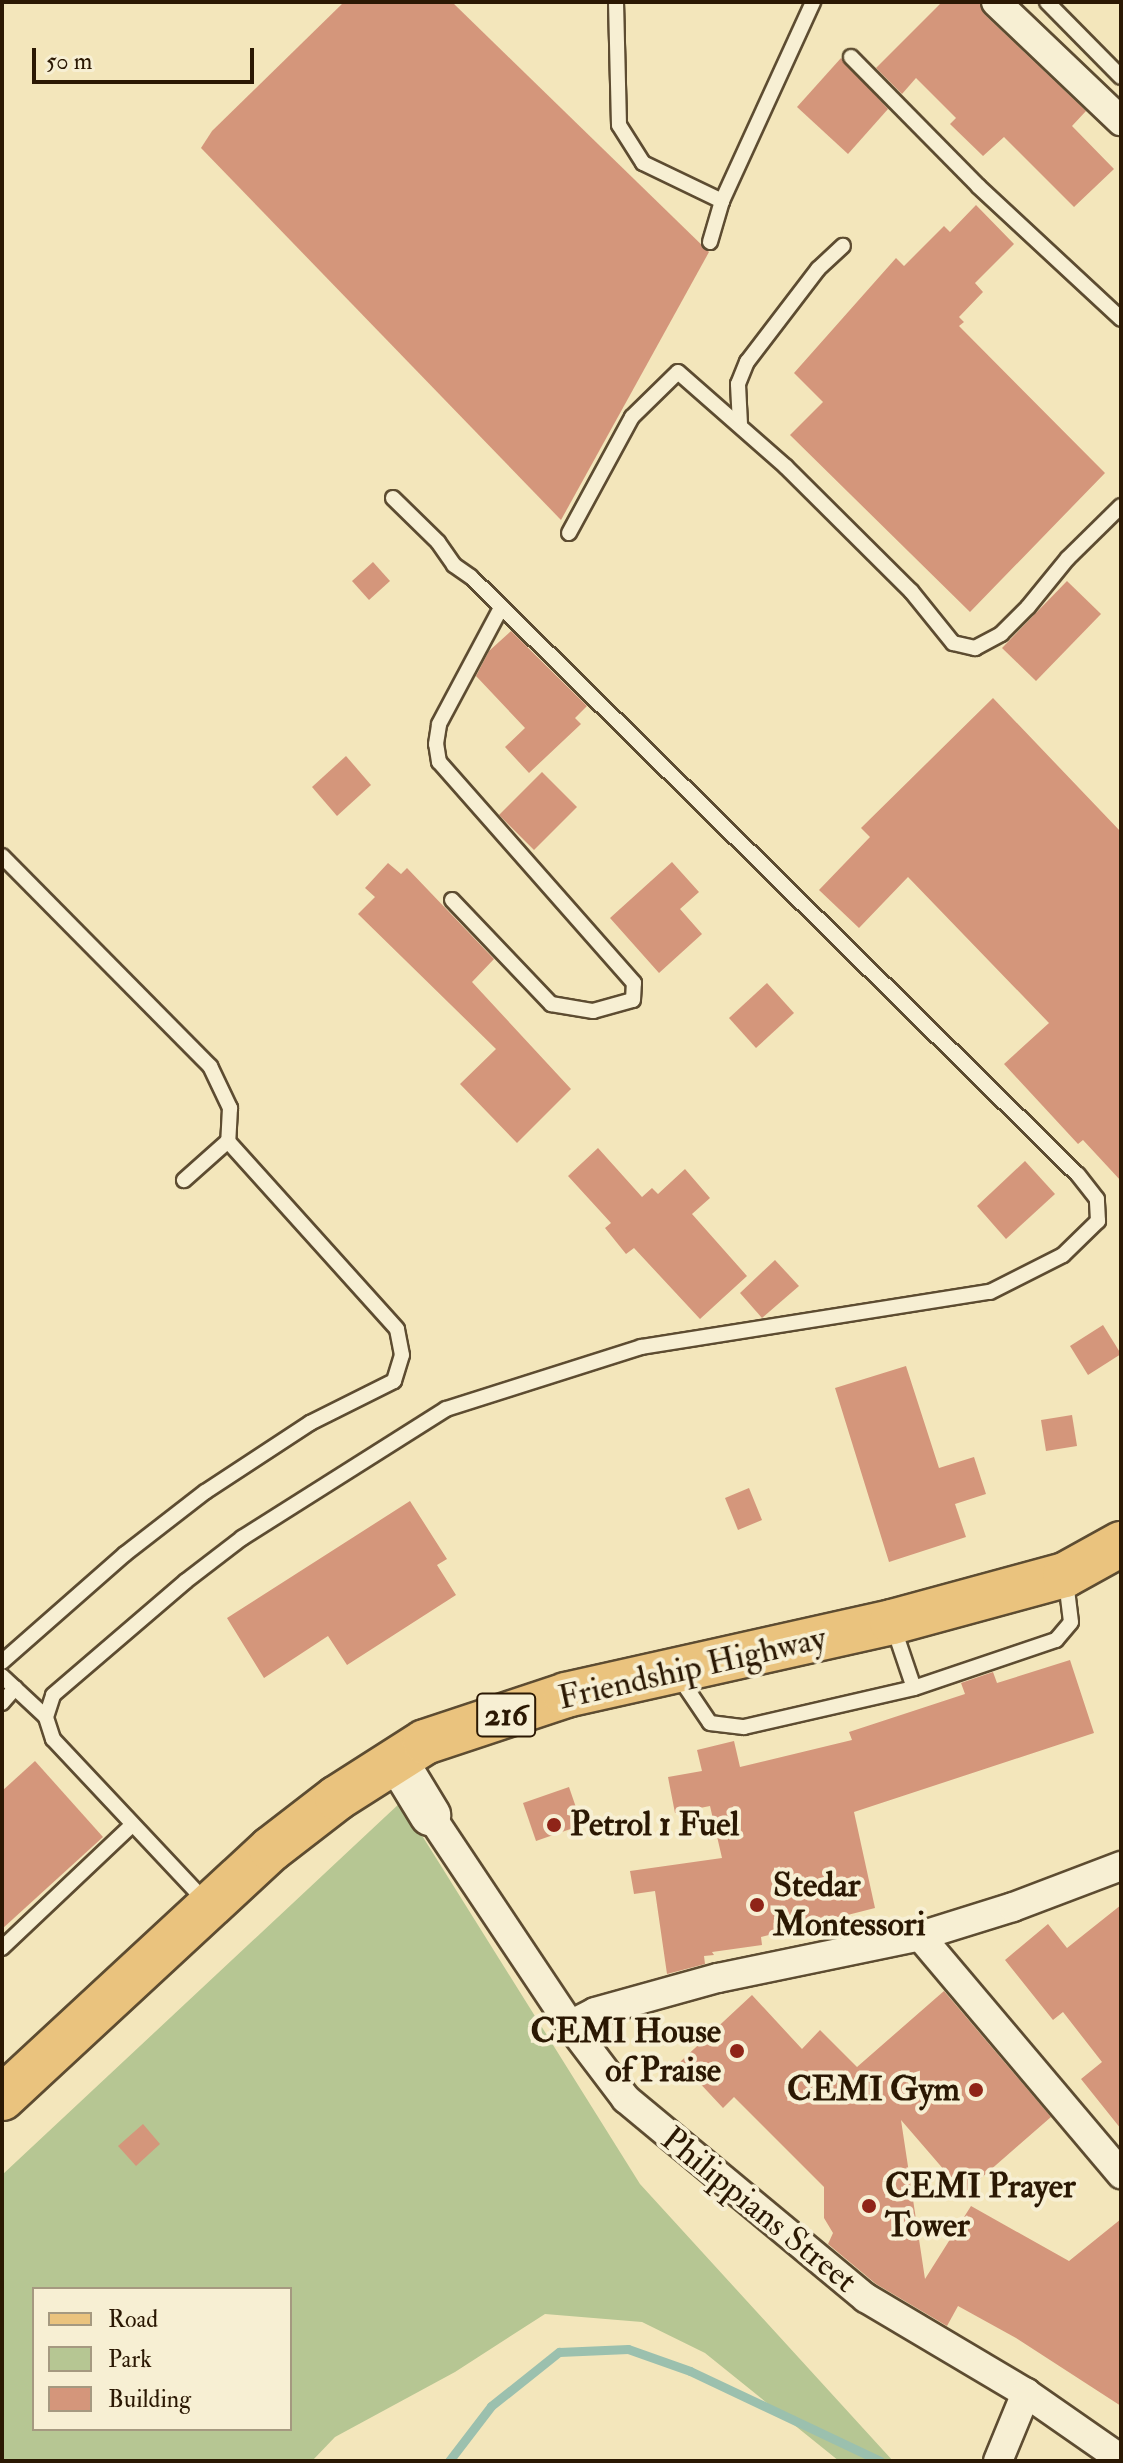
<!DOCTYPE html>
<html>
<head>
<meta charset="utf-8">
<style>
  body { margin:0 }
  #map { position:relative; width:1123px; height:2463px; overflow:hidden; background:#f3e6bb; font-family:"IM FELL Double Pica",serif }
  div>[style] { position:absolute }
  .green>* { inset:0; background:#b6c693 }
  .stream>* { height:9px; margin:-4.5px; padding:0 4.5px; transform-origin:4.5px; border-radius:4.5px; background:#9bc0ae }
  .building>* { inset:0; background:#d4967b }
  .roads { filter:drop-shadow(2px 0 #5d4c31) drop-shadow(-2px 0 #5d4c31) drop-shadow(0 2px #5d4c31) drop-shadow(0 -2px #5d4c31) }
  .lane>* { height:14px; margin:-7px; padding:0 7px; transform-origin:7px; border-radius:7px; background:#f7efd3 }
  .street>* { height:28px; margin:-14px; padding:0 14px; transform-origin:14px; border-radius:14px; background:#f7efd3 }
  .secondary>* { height:40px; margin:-20px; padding:0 20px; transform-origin:20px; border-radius:20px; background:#f7efd3 }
  .primary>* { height:44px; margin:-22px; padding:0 22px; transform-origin:22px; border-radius:22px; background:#eac37e }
  .dots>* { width:22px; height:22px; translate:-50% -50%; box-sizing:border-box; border:4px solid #f7efd3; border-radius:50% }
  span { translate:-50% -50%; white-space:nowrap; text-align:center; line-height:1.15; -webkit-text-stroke:8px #f7efd3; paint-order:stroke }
  .shield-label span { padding:2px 6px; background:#f7efd3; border:2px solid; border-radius:6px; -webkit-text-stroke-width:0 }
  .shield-label { font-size:32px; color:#2b1803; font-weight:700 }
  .street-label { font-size:34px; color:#2b1803 }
  .poi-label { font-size:34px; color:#2b1803; font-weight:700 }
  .left { translate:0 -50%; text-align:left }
  .right { translate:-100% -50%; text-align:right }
  .frame { position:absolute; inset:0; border:4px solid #2b1803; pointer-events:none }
  .legend { position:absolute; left:32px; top:2287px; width:260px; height:144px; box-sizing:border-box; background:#f7efd3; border:2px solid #a59980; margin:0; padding:10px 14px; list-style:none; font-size:24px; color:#2b1803 }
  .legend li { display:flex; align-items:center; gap:16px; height:40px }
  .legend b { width:40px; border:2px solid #a59980 }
  .scale { position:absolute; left:32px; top:48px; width:222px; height:36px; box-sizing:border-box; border:4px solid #2b1803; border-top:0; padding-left:10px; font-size:24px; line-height:28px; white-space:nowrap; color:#2b1803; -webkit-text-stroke:6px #f7efd3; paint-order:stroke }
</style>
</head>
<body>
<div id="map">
  <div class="green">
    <i style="clip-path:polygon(evenodd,401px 1802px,640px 2184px,893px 2461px,839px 2461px,705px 2353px,642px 2322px,545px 2314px,455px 2372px,335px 2437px,312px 2461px,2px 2461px,2px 2175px,401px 1802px,34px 2289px,290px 2289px,290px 2429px,34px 2429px,34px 2289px)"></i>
  </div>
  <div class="stream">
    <i style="left:449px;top:2461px;width:69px;rotate:-52.6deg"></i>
    <i style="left:491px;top:2406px;width:87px;rotate:-38.5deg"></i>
    <i style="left:559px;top:2352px;width:69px;rotate:-2.5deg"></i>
    <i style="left:628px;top:2349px;width:66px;rotate:19.5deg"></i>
    <i style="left:690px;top:2371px;width:210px;rotate:25.3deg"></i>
  </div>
  <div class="building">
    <i style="clip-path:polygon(344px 2px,452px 2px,709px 252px,561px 520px,201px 148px,212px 131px)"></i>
    <i style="clip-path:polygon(942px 2px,979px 2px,984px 14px,1086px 111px,1072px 126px,1114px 169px,1074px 207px,1004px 137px,983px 156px,950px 124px,956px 118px,916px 78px,902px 94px,876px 68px)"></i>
    <i style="clip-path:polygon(841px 58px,888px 109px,848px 154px,797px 107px)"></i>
    <i style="clip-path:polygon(976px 205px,1014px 244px,975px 283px,983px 292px,959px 317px,964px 322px,959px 326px,1105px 473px,970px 612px,790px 435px,823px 402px,794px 373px,896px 258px,904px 266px,944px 226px,950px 232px)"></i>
    <i style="clip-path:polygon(373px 562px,390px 581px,369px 600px,352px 581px)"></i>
    <i style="clip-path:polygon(1067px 581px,1101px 614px,1036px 681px,1002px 648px)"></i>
    <i style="clip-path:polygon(511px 631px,587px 706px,575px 718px,581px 724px,529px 773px,505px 747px,525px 728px,476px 676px,489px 651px)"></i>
    <i style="clip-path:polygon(993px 698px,1121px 832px,1121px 1181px,1083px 1140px,1078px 1144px,1004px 1064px,1049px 1023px,908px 877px,859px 928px,819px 890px,870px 837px,861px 828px)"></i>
    <i style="clip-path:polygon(346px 756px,371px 785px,337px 816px,312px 787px)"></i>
    <i style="clip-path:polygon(542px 772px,577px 807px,534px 850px,499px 815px)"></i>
    <i style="clip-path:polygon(672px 862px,699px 892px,680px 909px,702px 934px,659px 973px,610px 918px)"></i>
    <i style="clip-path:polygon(388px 863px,401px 874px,407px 868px,494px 959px,472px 982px,571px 1089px,517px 1143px,460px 1084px,496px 1049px,358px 914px,375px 897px,365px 888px)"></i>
    <i style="clip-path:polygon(767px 983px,794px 1013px,756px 1048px,729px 1018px)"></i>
    <i style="clip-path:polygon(598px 1148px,642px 1197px,652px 1188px,658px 1194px,685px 1169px,710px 1198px,692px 1214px,747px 1276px,700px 1319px,634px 1248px,626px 1254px,605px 1228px,611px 1223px,568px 1176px)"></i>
    <i style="clip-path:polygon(1025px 1161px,1055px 1194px,1006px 1239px,977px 1206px)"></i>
    <i style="clip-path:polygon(775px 1260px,799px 1286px,762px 1318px,740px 1293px)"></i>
    <i style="clip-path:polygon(1103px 1325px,1121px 1354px,1088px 1375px,1070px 1346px)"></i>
    <i style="clip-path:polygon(906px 1366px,939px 1468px,974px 1457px,986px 1494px,955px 1504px,966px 1537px,889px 1562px,835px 1388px)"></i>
    <i style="clip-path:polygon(1072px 1415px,1077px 1446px,1046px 1451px,1041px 1420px)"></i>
    <i style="clip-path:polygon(749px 1488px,762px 1520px,738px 1530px,725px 1498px)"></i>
    <i style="clip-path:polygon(410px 1501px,447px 1559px,437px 1565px,456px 1595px,347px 1665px,328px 1636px,264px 1678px,227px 1618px)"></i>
    <i style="clip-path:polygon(1070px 1660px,1094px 1733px,854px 1812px,875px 1908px,761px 1937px,762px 1945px,712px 1952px,714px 1955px,704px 1956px,705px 1964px,667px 1974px,655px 1891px,634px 1894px,630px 1871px,722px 1858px,710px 1806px,675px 1813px,668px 1777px,702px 1771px,697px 1750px,734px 1741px,740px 1767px,852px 1740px,849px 1732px,965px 1694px,961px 1683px,993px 1672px,997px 1683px)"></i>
    <i style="clip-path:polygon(35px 1761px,103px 1837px,2px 1929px,2px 1791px)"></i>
    <i style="clip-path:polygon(569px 1787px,582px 1825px,536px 1841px,523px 1803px)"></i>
    <i style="clip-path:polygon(1121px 1905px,1121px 2129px,1081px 2079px,1102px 2062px,1063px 2012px,1053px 2020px,1005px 1960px,1048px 1924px,1067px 1948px)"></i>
    <i style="clip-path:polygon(944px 1991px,1051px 2117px,964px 2193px,901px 2120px,925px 2279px,971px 2206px,1069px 2261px,1121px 2219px,1121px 2406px,1016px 2338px,958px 2306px,947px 2326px,876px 2284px,828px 2244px,833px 2233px,824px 2218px,824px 2187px,734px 2097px,723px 2108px,680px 2062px,752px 1995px,802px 2049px,820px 2030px,857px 2067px)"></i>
    <i style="clip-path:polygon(143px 2124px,160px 2144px,136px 2166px,118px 2146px)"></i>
  </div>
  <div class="roads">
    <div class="lane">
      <i style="left:616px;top:2px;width:123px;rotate:88.6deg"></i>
      <i style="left:619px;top:125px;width:45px;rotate:57.7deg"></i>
      <i style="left:643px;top:163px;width:88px;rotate:25.7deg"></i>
      <i style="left:1047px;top:2px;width:105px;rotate:45.4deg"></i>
      <i style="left:851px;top:57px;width:181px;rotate:45.4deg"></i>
      <i style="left:978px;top:186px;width:195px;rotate:42.9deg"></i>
      <i style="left:710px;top:242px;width:43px;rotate:-73.7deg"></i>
      <i style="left:722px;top:201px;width:219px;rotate:-65.4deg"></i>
      <i style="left:740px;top:424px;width:40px;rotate:-92.9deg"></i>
      <i style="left:738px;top:384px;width:24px;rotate:-68deg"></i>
      <i style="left:747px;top:362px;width:117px;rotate:-52.6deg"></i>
      <i style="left:818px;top:269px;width:34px;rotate:-43deg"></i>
      <i style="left:569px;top:533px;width:132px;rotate:-61.5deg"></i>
      <i style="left:632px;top:417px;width:64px;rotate:-44.4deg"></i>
      <i style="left:678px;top:372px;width:144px;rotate:41.3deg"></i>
      <i style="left:786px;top:467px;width:176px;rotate:44.8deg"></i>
      <i style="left:911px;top:591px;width:67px;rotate:51.1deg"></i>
      <i style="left:953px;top:643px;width:23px;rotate:13deg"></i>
      <i style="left:975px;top:648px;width:30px;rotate:-28deg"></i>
      <i style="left:1001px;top:634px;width:38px;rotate:-45deg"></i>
      <i style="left:1028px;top:607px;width:63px;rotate:-50.8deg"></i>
      <i style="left:1068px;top:558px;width:74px;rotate:-44.5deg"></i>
      <i style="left:2px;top:856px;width:296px;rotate:45.3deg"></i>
      <i style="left:210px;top:1066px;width:47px;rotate:64.5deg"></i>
      <i style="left:230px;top:1108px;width:33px;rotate:93deg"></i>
      <i style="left:228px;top:1141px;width:59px;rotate:138.4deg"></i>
      <i style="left:452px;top:900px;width:144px;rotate:46.4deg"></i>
      <i style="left:551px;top:1004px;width:43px;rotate:9.5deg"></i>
      <i style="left:593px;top:1011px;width:41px;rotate:-15.4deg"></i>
      <i style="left:633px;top:1000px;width:17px;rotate:-87deg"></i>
      <i style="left:634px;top:983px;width:295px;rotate:-131.4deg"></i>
      <i style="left:439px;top:762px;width:18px;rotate:-99deg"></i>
      <i style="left:436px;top:744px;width:20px;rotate:-81deg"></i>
      <i style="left:439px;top:724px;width:132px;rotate:-61.9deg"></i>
      <i style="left:893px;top:1626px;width:65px;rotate:71.3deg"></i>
      <i style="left:2px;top:1662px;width:164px;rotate:-41.3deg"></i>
      <i style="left:125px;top:1554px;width:101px;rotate:-37.8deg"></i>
      <i style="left:205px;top:1492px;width:126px;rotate:-33.3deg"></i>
      <i style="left:310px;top:1423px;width:94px;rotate:-26.6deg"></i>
      <i style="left:394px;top:1381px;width:27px;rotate:-73deg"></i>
      <i style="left:402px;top:1355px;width:26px;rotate:-101deg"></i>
      <i style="left:397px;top:1329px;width:253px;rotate:-132deg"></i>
      <i style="left:2px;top:1676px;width:60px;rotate:43deg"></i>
      <i style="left:679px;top:1677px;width:55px;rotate:56deg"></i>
      <i style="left:710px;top:1723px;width:34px;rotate:7deg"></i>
      <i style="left:744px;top:1727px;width:174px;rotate:-12.9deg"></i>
      <i style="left:914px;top:1688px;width:150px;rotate:-18.7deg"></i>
      <i style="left:1056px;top:1640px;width:23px;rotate:-50deg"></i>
      <i style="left:1071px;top:1622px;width:41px;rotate:-97deg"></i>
      <i style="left:2px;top:1703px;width:20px;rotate:-49deg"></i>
      <i style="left:207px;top:1903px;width:225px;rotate:-133.2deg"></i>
      <i style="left:53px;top:1739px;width:23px;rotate:-108deg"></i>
      <i style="left:46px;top:1717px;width:23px;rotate:-72deg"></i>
      <i style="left:53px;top:1695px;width:175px;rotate:-40.6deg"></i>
      <i style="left:186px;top:1581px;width:71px;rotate:-37.5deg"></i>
      <i style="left:242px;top:1538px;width:241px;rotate:-32.3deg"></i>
      <i style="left:446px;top:1409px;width:205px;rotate:-17.6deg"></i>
      <i style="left:641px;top:1347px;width:353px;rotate:-9deg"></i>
      <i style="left:990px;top:1292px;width:82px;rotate:-26.9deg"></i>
      <i style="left:1063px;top:1255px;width:49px;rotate:-44.2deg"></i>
      <i style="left:1098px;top:1221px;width:22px;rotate:-93deg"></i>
      <i style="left:1097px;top:1199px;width:31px;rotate:-128deg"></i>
      <i style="left:1078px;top:1175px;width:852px;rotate:-135.43deg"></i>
      <i style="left:471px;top:577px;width:21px;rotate:-145deg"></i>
      <i style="left:454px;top:565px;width:28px;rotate:-125deg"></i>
      <i style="left:438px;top:542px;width:63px;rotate:-135.6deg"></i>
      <i style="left:2px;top:1948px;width:179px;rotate:-43.4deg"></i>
    </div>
    <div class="street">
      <i style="left:996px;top:2px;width:173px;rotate:43.6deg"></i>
      <i style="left:430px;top:1815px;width:252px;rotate:56.3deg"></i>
      <i style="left:570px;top:2025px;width:93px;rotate:52.9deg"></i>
      <i style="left:626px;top:2099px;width:312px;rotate:39.7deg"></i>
      <i style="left:866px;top:2298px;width:186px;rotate:30.7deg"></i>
      <i style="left:1026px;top:2393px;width:116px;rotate:34.8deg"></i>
      <i style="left:920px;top:1936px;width:312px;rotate:49.8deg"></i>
      <i style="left:570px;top:2025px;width:28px;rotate:-27deg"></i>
      <i style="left:595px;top:2012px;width:128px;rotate:-15.5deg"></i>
      <i style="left:718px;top:1978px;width:206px;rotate:-11.7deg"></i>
      <i style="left:920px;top:1936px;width:97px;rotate:-17.3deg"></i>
      <i style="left:1013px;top:1907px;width:116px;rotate:-20.8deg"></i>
      <i style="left:998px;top:2461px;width:74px;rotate:-67.6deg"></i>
    </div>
    <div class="secondary">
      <i style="left:396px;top:1759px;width:66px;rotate:58.7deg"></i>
    </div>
    <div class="primary">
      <i style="left:2px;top:2098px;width:367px;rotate:-42.8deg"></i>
      <i style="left:271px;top:1849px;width:83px;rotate:-37.7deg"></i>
      <i style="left:337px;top:1798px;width:104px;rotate:-32.5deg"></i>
      <i style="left:425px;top:1742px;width:149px;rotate:-18.4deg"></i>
      <i style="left:566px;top:1695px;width:334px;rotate:-12.6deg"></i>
      <i style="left:892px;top:1622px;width:179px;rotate:-15.2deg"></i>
      <i style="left:1065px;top:1575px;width:64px;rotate:-29deg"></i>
    </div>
  </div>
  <div class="dots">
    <i style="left:554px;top:1825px;background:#8f2418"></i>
    <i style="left:757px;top:1905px;background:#8f2418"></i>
    <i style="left:737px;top:2051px;background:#8f2418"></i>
    <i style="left:976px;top:2090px;background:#8f2418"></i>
    <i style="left:869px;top:2206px;background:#8f2418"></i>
  </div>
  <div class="shield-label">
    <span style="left:506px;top:1715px">216</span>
  </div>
  <div class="street-label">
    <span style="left:692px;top:1668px;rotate:-13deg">Friendship Highway</span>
    <span style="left:759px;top:2210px;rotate:39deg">Philippians Street</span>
  </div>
  <div class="poi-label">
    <span class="left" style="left:570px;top:1825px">Petrol 1 Fuel</span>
    <span class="left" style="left:773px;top:1905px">Stedar<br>Montessori</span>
    <span class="right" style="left:721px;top:2051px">CEMI House<br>of Praise</span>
    <span class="right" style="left:960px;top:2090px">CEMI Gym</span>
    <span class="left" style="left:885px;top:2206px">CEMI Prayer<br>Tower</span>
  </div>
  <div class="frame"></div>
  <ul class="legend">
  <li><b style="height:10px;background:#eac37e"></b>Road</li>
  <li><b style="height:22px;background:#b6c693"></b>Park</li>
  <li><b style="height:22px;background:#d4967b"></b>Building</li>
  </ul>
  <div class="scale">50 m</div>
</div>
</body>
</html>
